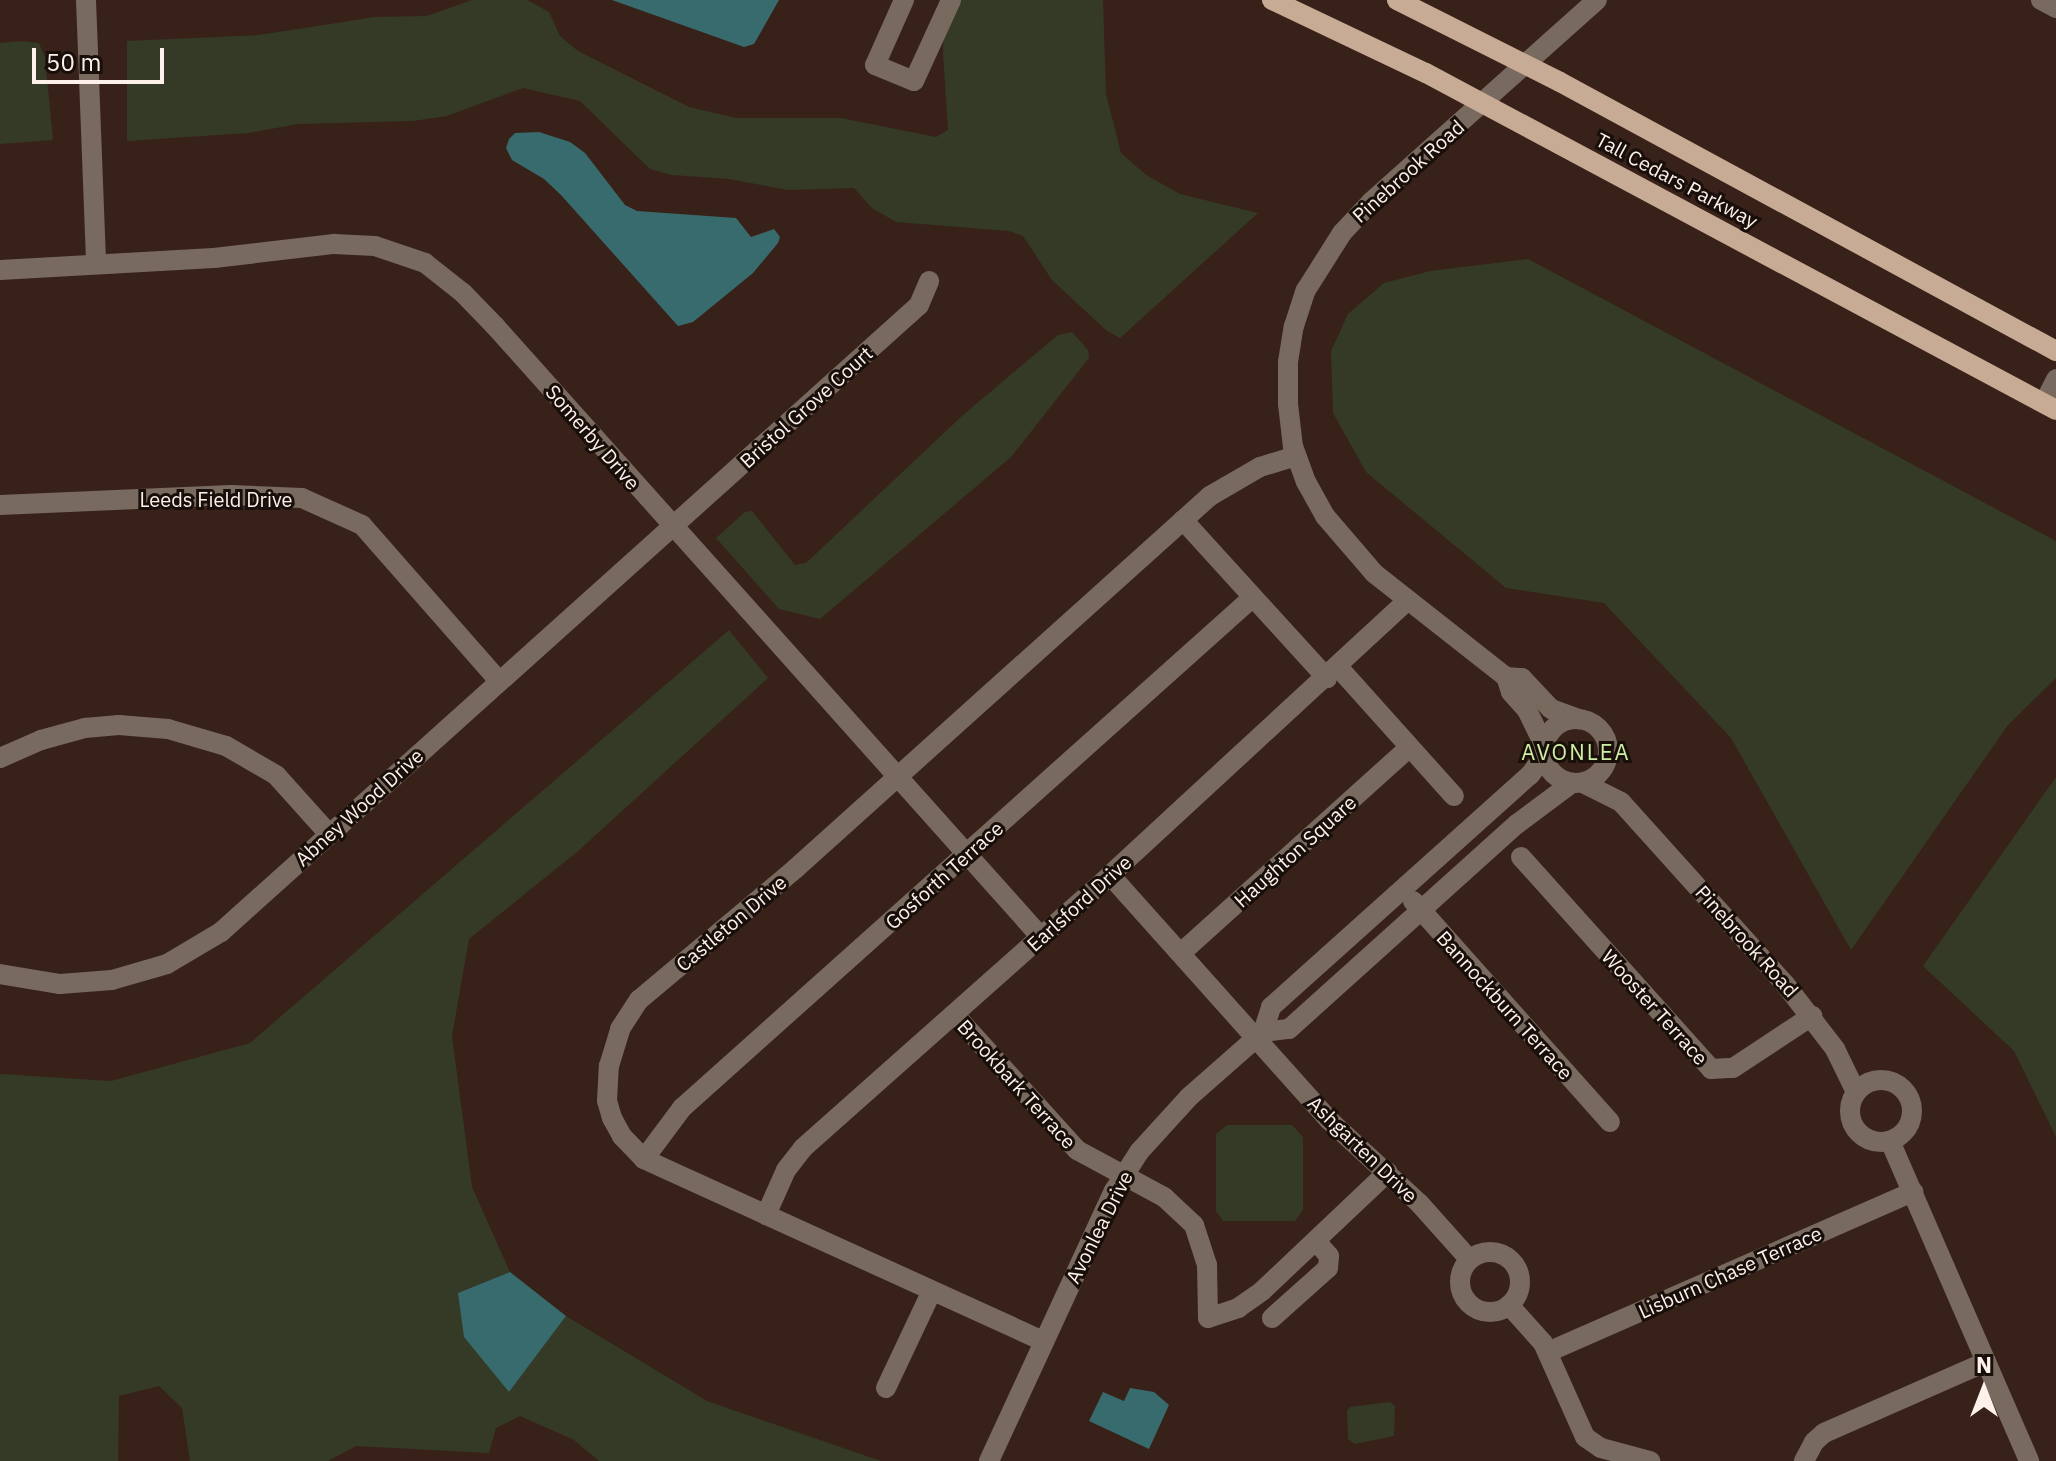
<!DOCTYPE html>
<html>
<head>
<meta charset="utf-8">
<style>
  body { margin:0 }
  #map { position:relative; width:2056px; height:1461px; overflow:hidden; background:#382119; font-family:"IBM Plex Sans",sans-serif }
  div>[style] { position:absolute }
  .green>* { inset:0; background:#343a26 }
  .water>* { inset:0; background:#386b6e }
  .minor>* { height:20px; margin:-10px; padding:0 10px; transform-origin:10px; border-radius:10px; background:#786a5e }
  .minor>.ring { margin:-10px; padding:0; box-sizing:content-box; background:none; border:20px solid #786a5e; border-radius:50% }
  .major>* { height:20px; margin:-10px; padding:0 10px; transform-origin:10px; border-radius:10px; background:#c8ab94 }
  span { translate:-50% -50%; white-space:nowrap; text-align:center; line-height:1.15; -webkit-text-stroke:6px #180e0a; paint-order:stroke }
  .street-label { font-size:20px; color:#fef1ec }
  .neighbourhood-label { font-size:22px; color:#ceeda5; letter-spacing:2px }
  .north { position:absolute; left:1944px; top:1349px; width:80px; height:80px; -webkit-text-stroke:6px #180e0a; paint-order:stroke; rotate:0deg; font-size:22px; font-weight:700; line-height:32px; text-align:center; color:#fef1ec }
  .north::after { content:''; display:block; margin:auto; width:28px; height:36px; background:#fef1ec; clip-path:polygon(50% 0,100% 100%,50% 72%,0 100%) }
  .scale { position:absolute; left:32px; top:48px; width:132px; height:36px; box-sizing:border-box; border:4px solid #fef1ec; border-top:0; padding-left:10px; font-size:24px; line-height:28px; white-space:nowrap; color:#fef1ec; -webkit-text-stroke:6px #180e0a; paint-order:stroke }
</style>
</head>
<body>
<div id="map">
  <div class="green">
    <i style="clip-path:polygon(472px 0,527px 0,549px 12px,560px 36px,578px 51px,689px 107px,736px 118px,841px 118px,936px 137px,948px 130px,943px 54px,944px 5px,950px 0,1103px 0,1106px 94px,1121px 153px,1146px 175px,1180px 194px,1258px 213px,1120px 338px,1107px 331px,1052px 280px,1023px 236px,1009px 231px,896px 222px,872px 208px,854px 188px,788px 190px,729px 179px,672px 175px,650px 169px,580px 101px,523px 88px,447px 116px,413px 121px,298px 124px,248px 133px,127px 141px,127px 41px,259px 35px,375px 17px,427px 16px)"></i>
    <i style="clip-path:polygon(22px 41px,39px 43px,45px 58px,53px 140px,0 144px,0 43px)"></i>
    <i style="clip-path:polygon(1528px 259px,2056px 541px,2056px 678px,2008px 725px,1851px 950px,1731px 738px,1604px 603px,1506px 588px,1366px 472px,1333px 413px,1331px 351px,1348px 314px,1384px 283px,1430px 271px)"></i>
    <i style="clip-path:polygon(1072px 332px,1088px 350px,1089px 358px,1011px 457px,820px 619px,779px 609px,716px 538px,745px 512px,752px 511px,795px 565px,806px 563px,963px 415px,1058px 335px)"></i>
    <i style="clip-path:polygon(729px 630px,768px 678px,577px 852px,469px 939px,452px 1036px,472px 1187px,510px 1272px,458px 1293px,495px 1371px,509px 1392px,566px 1316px,707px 1401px,881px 1461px,599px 1461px,574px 1440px,520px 1416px,496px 1428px,489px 1453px,356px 1446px,328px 1461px,190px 1461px,182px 1408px,159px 1386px,119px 1396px,118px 1461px,0 1461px,0 1074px,111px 1081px,250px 1043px)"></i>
    <i style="clip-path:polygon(2056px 777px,2056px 1137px,2014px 1051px,1923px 966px)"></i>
    <i style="clip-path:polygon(1227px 1125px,1292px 1125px,1303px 1137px,1303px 1210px,1295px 1221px,1223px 1221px,1216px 1211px,1216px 1134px)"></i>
    <i style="clip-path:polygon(1390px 1402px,1395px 1406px,1394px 1436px,1355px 1444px,1348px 1439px,1347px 1411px,1350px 1407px)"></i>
  </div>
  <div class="water">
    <i style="clip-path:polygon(612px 0,779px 0,754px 44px,744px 47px)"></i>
    <i style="clip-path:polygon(539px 132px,570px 142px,585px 153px,625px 205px,637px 211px,736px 218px,751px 237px,774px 229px,780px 237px,778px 243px,753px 273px,693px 322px,678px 326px,561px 195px,544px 179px,512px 160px,506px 148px,509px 139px,515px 133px)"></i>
    <i style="clip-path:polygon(510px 1272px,566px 1316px,509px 1392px,464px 1337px,458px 1293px)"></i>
    <i style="clip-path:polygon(1130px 1388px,1154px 1392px,1169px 1405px,1149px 1449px,1089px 1421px,1103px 1392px,1124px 1401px)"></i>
  </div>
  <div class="minor">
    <i style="left:86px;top:0;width:264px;rotate:87.8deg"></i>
    <i style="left:904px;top:0;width:71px;rotate:114deg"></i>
    <i style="left:875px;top:65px;width:42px;rotate:22.3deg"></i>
    <i style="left:914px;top:81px;width:89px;rotate:-65.4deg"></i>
    <i style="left:2041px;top:0;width:17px;rotate:28deg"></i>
    <i style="left:0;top:270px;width:214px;rotate:-3.2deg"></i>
    <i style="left:214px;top:258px;width:121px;rotate:-6.7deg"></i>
    <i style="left:334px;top:244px;width:41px;rotate:2.8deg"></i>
    <i style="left:375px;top:246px;width:53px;rotate:18.8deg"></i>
    <i style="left:425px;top:263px;width:48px;rotate:38.3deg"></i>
    <i style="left:463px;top:293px;width:46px;rotate:45.9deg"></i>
    <i style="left:495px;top:326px;width:819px;rotate:48.22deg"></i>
    <i style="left:2044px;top:403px;width:27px;rotate:-63deg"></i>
    <i style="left:0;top:505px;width:231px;rotate:-2.5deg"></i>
    <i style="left:231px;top:495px;width:71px;rotate:2.4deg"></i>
    <i style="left:302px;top:498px;width:66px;rotate:24.2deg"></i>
    <i style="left:362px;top:525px;width:208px;rotate:48.7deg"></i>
    <i style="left:1183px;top:520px;width:214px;rotate:47.7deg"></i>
    <i style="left:1339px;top:668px;width:172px;rotate:48.1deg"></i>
    <i style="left:1506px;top:677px;width:16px;rotate:4deg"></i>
    <i style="left:1522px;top:678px;width:42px;rotate:46.9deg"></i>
    <i style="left:1551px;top:709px;width:30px;rotate:20deg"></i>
    <i class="ring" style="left:1544px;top:719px;width:44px;height:44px"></i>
    <i style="left:1544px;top:745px;width:39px;rotate:-116deg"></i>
    <i style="left:1527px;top:710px;width:24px;rotate:-132deg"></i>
    <i style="left:1511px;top:692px;width:16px;rotate:-108deg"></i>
    <i style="left:1506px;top:677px;width:168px;rotate:-141.8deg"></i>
    <i style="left:1374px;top:573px;width:75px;rotate:-130.7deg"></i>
    <i style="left:1325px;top:516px;width:39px;rotate:-119deg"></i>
    <i style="left:1306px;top:482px;width:37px;rotate:-110deg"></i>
    <i style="left:1293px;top:447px;width:43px;rotate:-96.6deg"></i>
    <i style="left:1288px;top:404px;width:42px;rotate:-90deg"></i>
    <i style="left:1288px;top:362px;width:36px;rotate:-81deg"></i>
    <i style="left:1294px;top:326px;width:38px;rotate:-72deg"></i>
    <i style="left:1306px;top:290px;width:67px;rotate:-57.7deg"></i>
    <i style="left:1342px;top:233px;width:42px;rotate:-46.9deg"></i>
    <i style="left:1371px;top:202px;width:303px;rotate:-41.8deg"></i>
    <i style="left:0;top:758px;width:45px;rotate:-23.7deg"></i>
    <i style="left:41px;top:740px;width:46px;rotate:-15.3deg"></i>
    <i style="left:85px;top:728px;width:34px;rotate:-5deg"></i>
    <i style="left:119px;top:725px;width:49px;rotate:4.7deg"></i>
    <i style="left:168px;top:729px;width:60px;rotate:16.3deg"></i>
    <i style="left:226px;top:746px;width:58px;rotate:30.1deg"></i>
    <i style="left:276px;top:775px;width:79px;rotate:48.1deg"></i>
    <i style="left:1583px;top:783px;width:42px;rotate:26.6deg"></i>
    <i style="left:1621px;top:802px;width:245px;rotate:48deg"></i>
    <i style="left:1785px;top:984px;width:82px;rotate:52.4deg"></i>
    <i style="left:1835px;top:1049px;width:48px;rotate:64deg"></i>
    <i style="left:1521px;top:857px;width:285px;rotate:48.1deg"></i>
    <i style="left:1711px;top:1069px;width:22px;rotate:-3deg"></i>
    <i style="left:1733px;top:1068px;width:95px;rotate:-33.4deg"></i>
    <i style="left:1110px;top:875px;width:329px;rotate:48.2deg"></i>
    <i style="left:1329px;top:1120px;width:122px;rotate:42.7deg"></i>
    <i style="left:1419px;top:1203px;width:76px;rotate:48.2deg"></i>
    <i style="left:1413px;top:901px;width:296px;rotate:48.3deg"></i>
    <i style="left:1181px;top:953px;width:307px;rotate:-42deg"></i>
    <i style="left:0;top:974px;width:61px;rotate:9.5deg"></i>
    <i style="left:60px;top:984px;width:52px;rotate:-4.4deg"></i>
    <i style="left:112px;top:980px;width:57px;rotate:-16.2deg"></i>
    <i style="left:167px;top:964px;width:63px;rotate:-30.7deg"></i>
    <i style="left:221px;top:932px;width:938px;rotate:-41.93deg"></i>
    <i style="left:919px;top:305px;width:26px;rotate:-67deg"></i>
    <i style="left:955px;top:1015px;width:182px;rotate:47.9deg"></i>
    <i style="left:1077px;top:1150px;width:99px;rotate:28.4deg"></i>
    <i style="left:1164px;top:1197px;width:41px;rotate:43deg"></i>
    <i style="left:1194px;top:1225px;width:42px;rotate:72deg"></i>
    <i style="left:1207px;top:1265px;width:53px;rotate:88.9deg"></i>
    <i style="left:1208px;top:1318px;width:32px;rotate:-18deg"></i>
    <i style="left:1238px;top:1308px;width:29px;rotate:-35deg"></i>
    <i style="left:1262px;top:1291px;width:173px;rotate:-43.4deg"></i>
    <i style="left:1263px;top:1032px;width:26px;rotate:-7deg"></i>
    <i style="left:1289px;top:1029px;width:307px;rotate:-42deg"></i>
    <i style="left:1517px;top:824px;width:69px;rotate:-36.7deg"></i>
    <i class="ring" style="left:1850px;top:1080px;width:42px;height:42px"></i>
    <i style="left:1890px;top:1141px;width:349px;rotate:66.5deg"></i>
    <i style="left:644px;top:1159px;width:64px;rotate:-53.3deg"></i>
    <i style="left:682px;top:1108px;width:765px;rotate:-41.82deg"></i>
    <i style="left:766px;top:1215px;width:49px;rotate:-66deg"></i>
    <i style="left:786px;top:1170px;width:28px;rotate:-52deg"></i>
    <i style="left:803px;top:1148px;width:411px;rotate:-41.6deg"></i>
    <i style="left:1110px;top:875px;width:404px;rotate:-42.7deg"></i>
    <i class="ring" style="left:1460px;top:1252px;width:40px;height:40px"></i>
    <i style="left:1509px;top:1305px;width:51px;rotate:48.2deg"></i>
    <i style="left:1543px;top:1343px;width:103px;rotate:65.9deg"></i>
    <i style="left:1585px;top:1437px;width:19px;rotate:35deg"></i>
    <i style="left:1601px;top:1448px;width:51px;rotate:14.9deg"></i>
    <i style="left:1272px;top:1318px;width:75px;rotate:-41.8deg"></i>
    <i style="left:1328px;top:1268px;width:12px;rotate:-85deg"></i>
    <i style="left:1329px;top:1256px;width:18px;rotate:-131deg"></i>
    <i style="left:1043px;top:1341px;width:439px;rotate:-155.5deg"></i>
    <i style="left:644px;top:1159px;width:32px;rotate:-134deg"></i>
    <i style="left:622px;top:1136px;width:21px;rotate:-119deg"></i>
    <i style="left:612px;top:1118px;width:18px;rotate:-106deg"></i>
    <i style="left:607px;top:1101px;width:35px;rotate:-87deg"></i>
    <i style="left:609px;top:1066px;width:39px;rotate:-73deg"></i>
    <i style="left:620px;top:1029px;width:35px;rotate:-57deg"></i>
    <i style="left:639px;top:1000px;width:204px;rotate:-40deg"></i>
    <i style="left:795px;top:869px;width:558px;rotate:-41.95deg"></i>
    <i style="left:1210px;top:496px;width:58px;rotate:-30.1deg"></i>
    <i style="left:1260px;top:467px;width:38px;rotate:-17deg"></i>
    <i style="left:1548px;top:1352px;width:399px;rotate:-23.7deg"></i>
    <i style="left:886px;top:1388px;width:105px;rotate:-64.7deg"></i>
    <i style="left:989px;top:1461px;width:298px;rotate:-65.2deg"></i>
    <i style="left:1114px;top:1191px;width:46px;rotate:-57.3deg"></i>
    <i style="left:1139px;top:1152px;width:74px;rotate:-47.7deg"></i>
    <i style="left:1189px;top:1097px;width:98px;rotate:-41.3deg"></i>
    <i style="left:1263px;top:1032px;width:26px;rotate:-72deg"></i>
    <i style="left:1271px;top:1007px;width:348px;rotate:-41.9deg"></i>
    <i style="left:1530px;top:775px;width:24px;rotate:-54deg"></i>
    <i style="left:1804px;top:1461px;width:21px;rotate:-62deg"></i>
    <i style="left:1814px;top:1442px;width:13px;rotate:-42deg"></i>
    <i style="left:1824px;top:1433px;width:177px;rotate:-23.7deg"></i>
  </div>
  <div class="major">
    <i style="left:1272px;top:0;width:170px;rotate:25.4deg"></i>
    <i style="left:1426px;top:73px;width:714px;rotate:28.14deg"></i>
    <i style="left:1397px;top:0;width:182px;rotate:26.7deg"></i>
    <i style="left:1560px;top:82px;width:564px;rotate:28.47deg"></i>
  </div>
  <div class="street-label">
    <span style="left:1408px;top:171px;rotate:-42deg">Pinebrook Road</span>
    <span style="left:1677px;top:180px;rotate:28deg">Tall Cedars Parkway</span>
    <span style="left:806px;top:407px;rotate:-42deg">Bristol Grove Court</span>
    <span style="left:593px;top:437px;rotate:49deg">Somerby Drive</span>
    <span style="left:216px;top:499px">Leeds Field Drive</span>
    <span style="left:359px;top:807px;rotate:-42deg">Abney Wood Drive</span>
    <span style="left:1295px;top:851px;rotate:-42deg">Haughton Square</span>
    <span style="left:944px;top:875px;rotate:-42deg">Gosforth Terrace</span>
    <span style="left:1079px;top:903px;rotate:-42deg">Earlsford Drive</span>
    <span style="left:731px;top:923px;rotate:-40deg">Castleton Drive</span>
    <span style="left:1747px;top:941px;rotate:48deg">Pinebrook Road</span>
    <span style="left:1505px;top:1005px;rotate:48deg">Bannockburn Terrace</span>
    <span style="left:1655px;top:1007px;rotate:48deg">Wooster Terrace</span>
    <span style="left:1017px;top:1084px;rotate:48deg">Brookbark Terrace</span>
    <span style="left:1363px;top:1149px;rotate:44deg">Ashgarten Drive</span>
    <span style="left:1099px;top:1227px;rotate:-63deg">Avonlea Drive</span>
    <span style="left:1730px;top:1272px;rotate:-24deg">Lisburn Chase Terrace</span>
  </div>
  <div class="neighbourhood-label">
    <span style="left:1576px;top:752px">AVONLEA</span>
  </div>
  <div class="north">N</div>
  <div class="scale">50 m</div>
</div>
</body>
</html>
